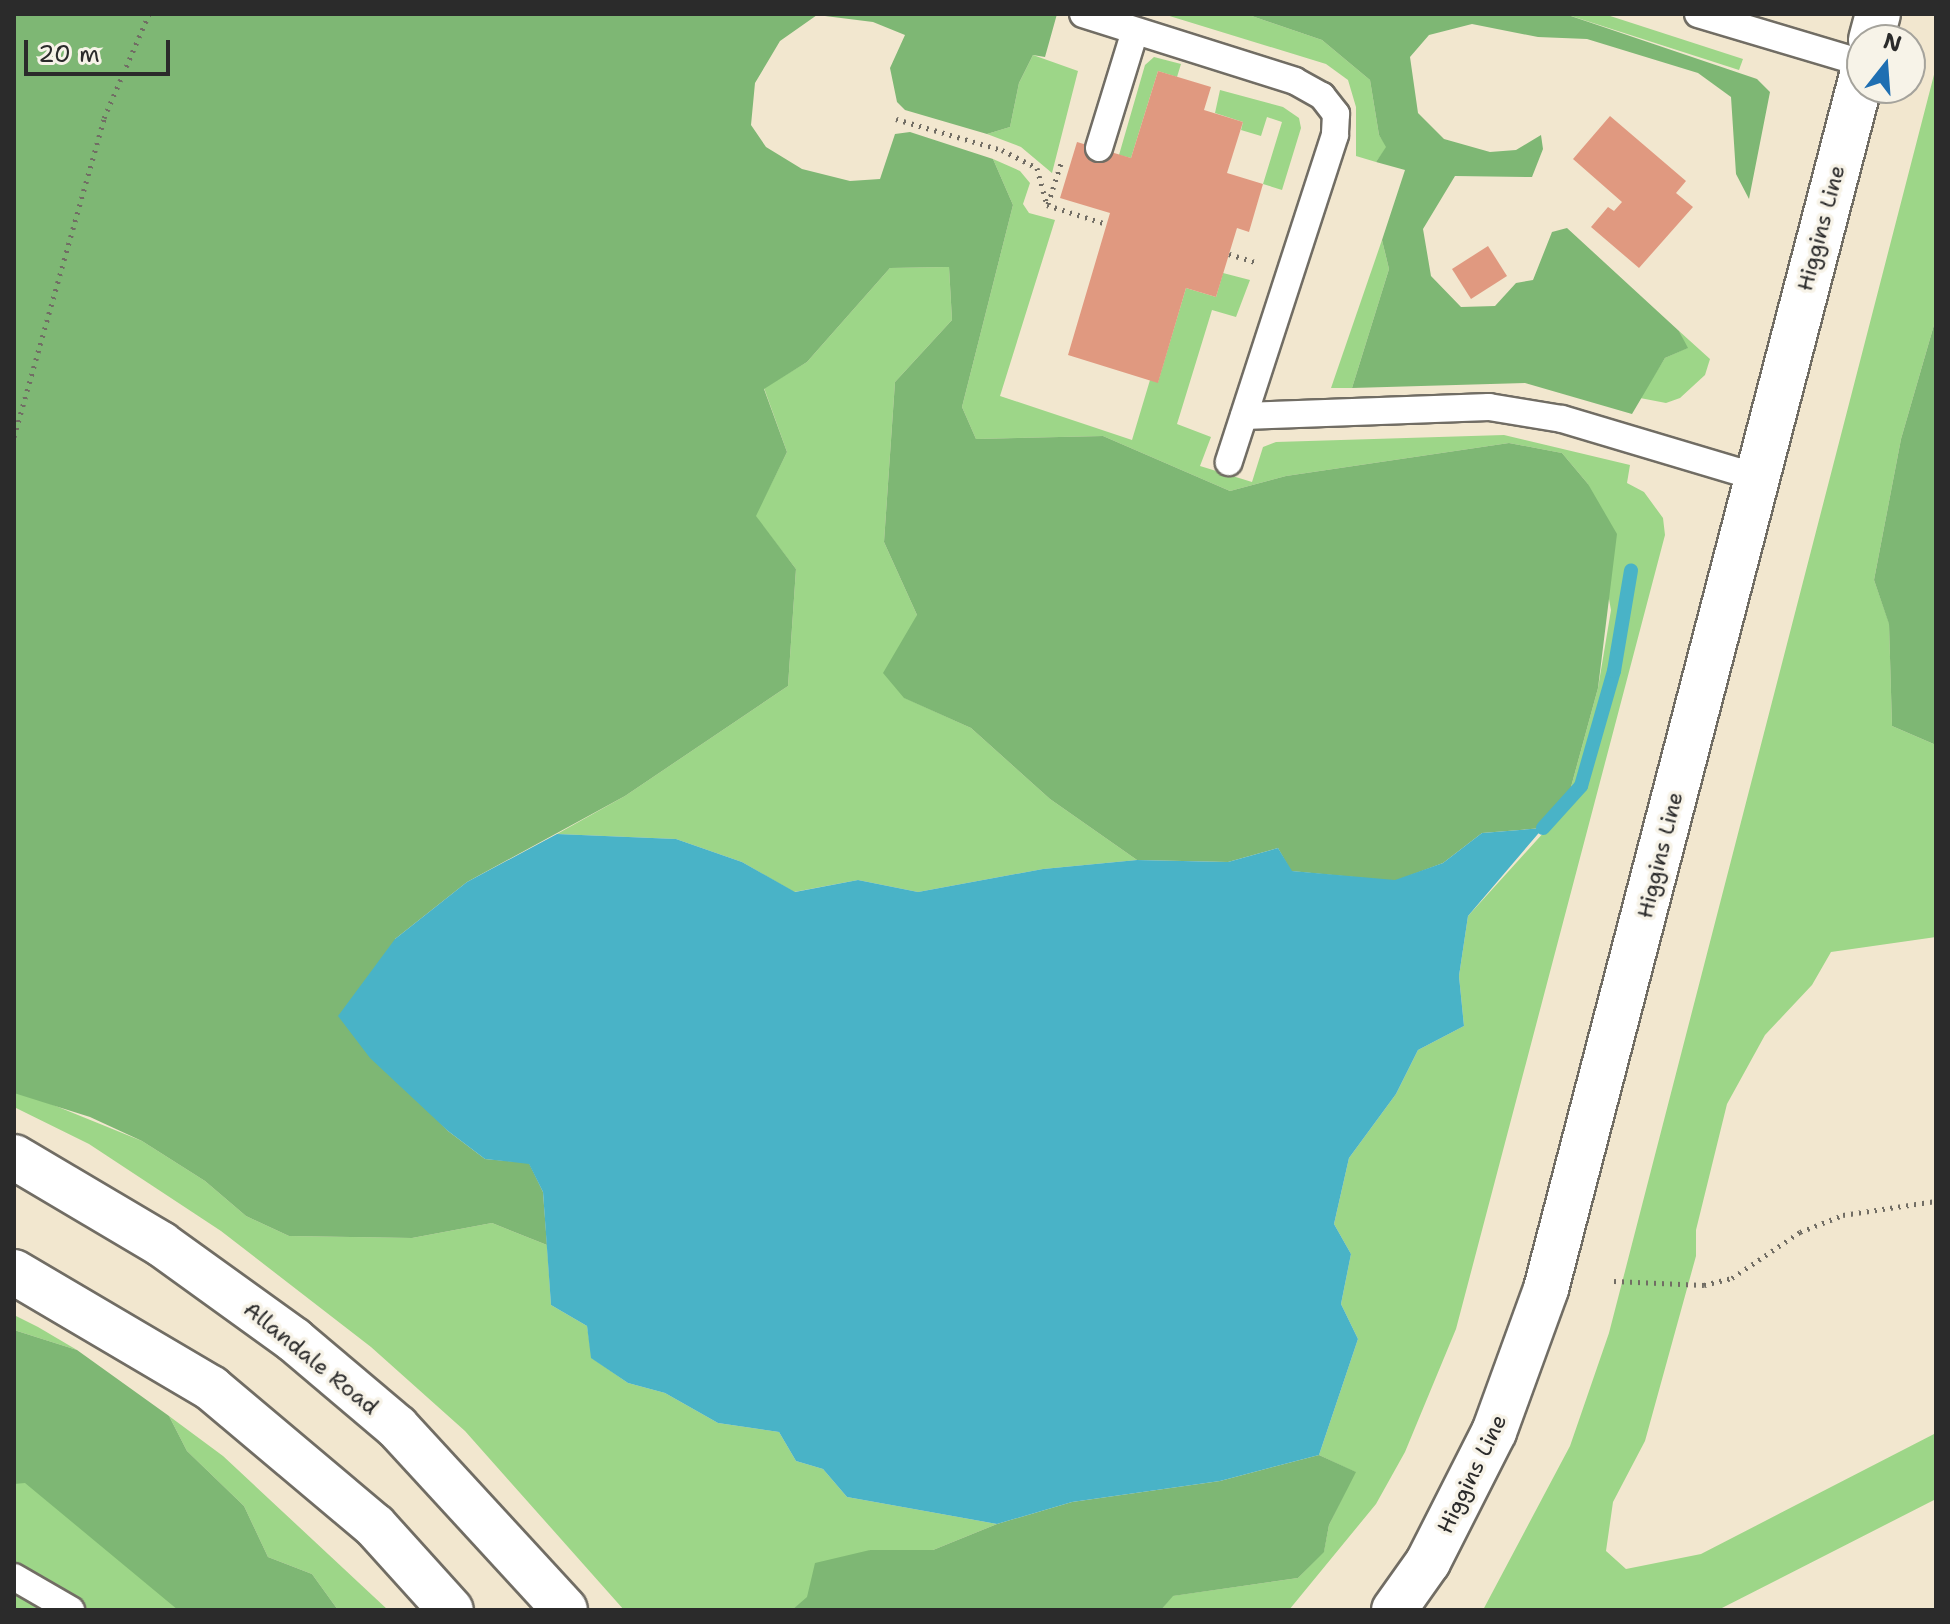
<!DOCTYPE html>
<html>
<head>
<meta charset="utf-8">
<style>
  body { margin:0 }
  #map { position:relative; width:1950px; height:1624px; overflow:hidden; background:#f2e7cf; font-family:"Shantell Sans",sans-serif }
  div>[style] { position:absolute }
  .green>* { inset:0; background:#9dd688 }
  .forest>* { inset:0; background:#7eb774 }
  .water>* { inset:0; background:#49b3c7 }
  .stream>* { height:14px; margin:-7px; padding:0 7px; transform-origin:7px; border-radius:7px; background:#49b3c7 }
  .building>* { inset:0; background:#e09980 }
  .path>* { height:5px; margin-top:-2.5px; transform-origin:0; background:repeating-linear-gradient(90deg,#716d64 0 2px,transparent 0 8px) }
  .roads { filter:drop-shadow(2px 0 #716d64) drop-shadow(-2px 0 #716d64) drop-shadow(0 2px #716d64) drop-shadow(0 -2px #716d64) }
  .lane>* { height:26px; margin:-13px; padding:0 13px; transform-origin:13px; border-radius:13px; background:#fff }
  .secondary>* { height:44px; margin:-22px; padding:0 22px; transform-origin:22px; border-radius:22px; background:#fff }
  span { translate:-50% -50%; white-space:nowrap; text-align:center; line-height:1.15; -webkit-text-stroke:7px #f7f3e8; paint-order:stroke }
  .street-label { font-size:22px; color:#2b2b2b }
  .frame { position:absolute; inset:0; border:16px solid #2b2b2b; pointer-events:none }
  .north { position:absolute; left:1846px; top:24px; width:80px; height:80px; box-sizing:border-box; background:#f7f3e8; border:2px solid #a5a39c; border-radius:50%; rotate:17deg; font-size:22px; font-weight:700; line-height:32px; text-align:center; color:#2b2b2b }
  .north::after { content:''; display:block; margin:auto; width:28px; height:36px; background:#1f6fb2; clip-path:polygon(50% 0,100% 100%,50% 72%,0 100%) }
  .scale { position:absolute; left:24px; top:40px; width:146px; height:36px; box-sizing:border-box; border:4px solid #2b2b2b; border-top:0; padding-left:10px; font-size:24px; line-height:28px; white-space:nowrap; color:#2b2b2b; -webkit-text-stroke:6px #f7f3e8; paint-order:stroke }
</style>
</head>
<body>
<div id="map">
  <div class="green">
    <i style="clip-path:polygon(1163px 14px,1246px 14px,1322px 40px,1370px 80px,1379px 135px,1387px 147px,1376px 162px,1356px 156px,1356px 107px,1348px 80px,1326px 64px)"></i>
    <i style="clip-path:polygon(1565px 14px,1604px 14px,1743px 59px,1739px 70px)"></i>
    <i style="clip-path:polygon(1033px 55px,1078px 71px,1052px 173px,1021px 147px,987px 134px,1010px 127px,1019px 83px)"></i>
    <i style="clip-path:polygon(1154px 57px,1181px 64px,1177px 77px,1158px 71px,1131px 158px,1119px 155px,1145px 65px)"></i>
    <i style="clip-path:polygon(1936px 67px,1936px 318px,1901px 439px,1874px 580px,1889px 623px,1892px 726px,1936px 745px,1936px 937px,1831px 952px,1812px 985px,1765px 1035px,1727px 1104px,1696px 1230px,1696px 1256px,1645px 1441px,1613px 1502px,1606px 1551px,1626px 1569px,1701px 1554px,1936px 1433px,1936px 1499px,1718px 1610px,1483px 1610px,1570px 1446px,1609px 1333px)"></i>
    <i style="clip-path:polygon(1220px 90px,1283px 107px,1299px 118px,1301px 128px,1282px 190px,1263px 184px,1282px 122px,1267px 117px,1261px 136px,1241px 130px,1243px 122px,1215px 113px)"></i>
    <i style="clip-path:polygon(993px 159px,1020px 171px,1030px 183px,1023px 204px,1029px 213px,1055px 220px,1000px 396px,1132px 440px,1150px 380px,1158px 382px,1186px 288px,1216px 297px,1223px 273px,1250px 280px,1236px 317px,1212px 310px,1177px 424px,1211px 437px,1200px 466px,1252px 482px,1263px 447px,1276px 442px,1504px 435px,1630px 465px,1627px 483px,1644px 492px,1663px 518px,1665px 535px,1456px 1329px,1405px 1452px,1376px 1504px,1289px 1610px,1161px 1610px,1172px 1596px,1298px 1578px,1324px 1551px,1329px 1525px,1355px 1472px,1319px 1455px,1358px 1339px,1341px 1304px,1351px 1254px,1334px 1224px,1349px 1158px,1396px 1094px,1418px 1050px,1464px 1026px,1459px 976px,1468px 916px,1565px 809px,1598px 688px,1611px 610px,1588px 484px,1562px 453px,1509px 443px,1286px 476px,1230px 491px,1103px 436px,976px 439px,962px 407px,1013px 205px)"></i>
    <i style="clip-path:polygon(1382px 240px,1389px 269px,1352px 388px,1331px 388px)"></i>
    <i style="clip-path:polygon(949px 267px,952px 320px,895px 382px,884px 542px,917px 615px,905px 698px,971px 728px,1050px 799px,1137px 860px,1043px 869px,918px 892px,858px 880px,794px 892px,742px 862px,676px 839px,557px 834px,625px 796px,788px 686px,796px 569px,755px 516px,787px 452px,764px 388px,807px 362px,890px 268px)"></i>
    <i style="clip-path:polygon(1679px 331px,1710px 359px,1705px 375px,1680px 398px,1666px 403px,1640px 398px,1665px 358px,1687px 348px)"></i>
    <i style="clip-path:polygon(14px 1089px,142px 1141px,205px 1181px,246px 1216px,289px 1236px,412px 1238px,492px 1223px,547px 1245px,551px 1305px,587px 1326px,592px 1358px,628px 1383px,665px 1393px,718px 1423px,779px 1432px,796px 1461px,823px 1469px,847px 1497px,997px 1524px,933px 1550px,870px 1550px,792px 1610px,624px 1610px,465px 1431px,371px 1347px,221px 1231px,89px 1144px,14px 1107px)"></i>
    <i style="clip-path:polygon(14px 1315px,38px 1327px,77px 1350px,14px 1330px)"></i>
    <i style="clip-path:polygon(14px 1393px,182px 1610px,14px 1610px)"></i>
    <i style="clip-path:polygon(169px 1416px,223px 1456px,388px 1610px,338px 1610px,312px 1574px,268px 1557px,244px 1506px,187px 1451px)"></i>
  </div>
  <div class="forest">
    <i style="clip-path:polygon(14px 14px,1057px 14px,1045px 57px,1033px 55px,1019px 83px,1010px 127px,987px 134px,905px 110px,897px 102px,890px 68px,905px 35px,873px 22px,817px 15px,780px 41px,755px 83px,751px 125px,766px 147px,802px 169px,850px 181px,880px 179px,895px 134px,910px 132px,993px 159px,1013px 205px,962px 407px,976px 439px,1103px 436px,1230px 491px,1286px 476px,1509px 443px,1562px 453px,1588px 484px,1617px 534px,1598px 688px,1565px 809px,1543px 828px,1482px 833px,1443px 863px,1395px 881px,1291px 871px,1278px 848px,1228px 862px,1137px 860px,1050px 799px,971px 728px,904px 698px,883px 673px,917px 615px,884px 542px,895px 382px,952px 320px,949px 267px,890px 268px,807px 362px,764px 389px,787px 452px,756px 516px,796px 569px,788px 686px,625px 796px,467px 882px,395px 939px,414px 1095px,448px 1131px,485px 1159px,529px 1163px,543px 1192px,547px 1245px,492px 1223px,412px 1238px,289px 1236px,246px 1216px,205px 1181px,142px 1141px,90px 1117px,14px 1093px)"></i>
    <i style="clip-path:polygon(1246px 14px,1565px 14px,1757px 79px,1770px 92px,1749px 199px,1736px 174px,1731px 97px,1698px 73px,1587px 39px,1538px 37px,1472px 24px,1429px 35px,1410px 57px,1418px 113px,1444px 139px,1490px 152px,1516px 150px,1541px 135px,1543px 149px,1532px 177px,1455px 176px,1423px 229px,1431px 276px,1461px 307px,1495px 306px,1516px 283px,1533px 280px,1552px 232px,1567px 228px,1679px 331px,1688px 348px,1665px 358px,1632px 414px,1525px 383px,1352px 388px,1389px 269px,1382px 240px,1405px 170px,1376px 162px,1386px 147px,1379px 135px,1370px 80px,1322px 40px)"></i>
    <i style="clip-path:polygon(1936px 318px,1936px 745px,1892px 726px,1889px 624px,1874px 580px,1901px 439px)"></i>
    <i style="clip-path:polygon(14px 1330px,77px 1350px,169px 1416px,187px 1451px,244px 1506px,268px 1557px,312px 1574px,338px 1610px,178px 1610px,25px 1483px,14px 1484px)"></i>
    <i style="clip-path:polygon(1319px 1455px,1356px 1472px,1329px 1525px,1324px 1552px,1298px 1578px,1173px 1596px,1161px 1610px,792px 1610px,807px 1597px,815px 1563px,870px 1550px,933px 1550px,997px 1524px,1072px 1502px,1220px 1481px)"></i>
  </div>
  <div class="water">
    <i style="clip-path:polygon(1543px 828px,1468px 916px,1459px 976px,1464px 1026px,1418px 1050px,1396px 1094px,1349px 1158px,1334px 1224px,1351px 1254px,1341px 1304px,1358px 1339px,1319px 1455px,1220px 1481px,1072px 1502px,997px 1524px,847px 1497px,823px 1469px,796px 1461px,779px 1432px,718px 1423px,665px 1393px,628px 1383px,591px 1358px,587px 1326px,551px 1305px,543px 1192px,529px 1164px,485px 1159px,448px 1131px,370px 1058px,338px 1016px,395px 939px,467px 882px,557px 834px,676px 839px,742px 862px,795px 892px,858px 880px,918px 892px,1043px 869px,1137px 860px,1228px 862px,1278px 848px,1292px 871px,1395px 880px,1443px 863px,1482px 833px)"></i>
  </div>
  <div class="stream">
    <i style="left:1543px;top:828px;width:57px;rotate:-47.9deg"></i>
    <i style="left:1581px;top:786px;width:120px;rotate:-74deg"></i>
    <i style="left:1614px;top:671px;width:102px;rotate:-80.4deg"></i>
  </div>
  <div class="building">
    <i style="clip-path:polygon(1158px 71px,1211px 87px,1204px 110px,1243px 122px,1227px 173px,1263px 184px,1249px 232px,1237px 228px,1216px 297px,1186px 288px,1158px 383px,1068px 355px,1110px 213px,1060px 198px,1077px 142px,1131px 158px)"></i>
    <i style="clip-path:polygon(1610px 116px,1686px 181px,1676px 193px,1693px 207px,1639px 268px,1591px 227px,1608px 207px,1614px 211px,1622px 202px,1573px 159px)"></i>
    <i style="clip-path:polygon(1488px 246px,1507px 276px,1471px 299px,1452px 269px)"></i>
  </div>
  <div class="path">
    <i style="left:896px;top:119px;width:110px;rotate:16.3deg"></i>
    <i style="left:1002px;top:150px;width:39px;rotate:27deg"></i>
    <i style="left:1037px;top:168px;width:38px;rotate:75deg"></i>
    <i style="left:1047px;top:205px;width:63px;rotate:17.6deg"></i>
    <i style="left:1048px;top:204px;width:46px;rotate:-72.3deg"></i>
    <i style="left:1229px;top:254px;width:27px;rotate:17deg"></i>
    <i style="left:14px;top:437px;width:331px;rotate:-74.2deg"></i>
    <i style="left:104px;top:118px;width:113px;rotate:-66.6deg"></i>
    <i style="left:1614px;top:1281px;width:90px;rotate:2.5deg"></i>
    <i style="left:1704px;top:1285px;width:29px;rotate:-14deg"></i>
    <i style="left:1732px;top:1278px;width:82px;rotate:-34.1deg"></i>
    <i style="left:1800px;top:1232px;width:46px;rotate:-21.6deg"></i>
    <i style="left:1843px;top:1215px;width:94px;rotate:-8.6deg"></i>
  </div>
  <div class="roads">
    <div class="lane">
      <i style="left:1083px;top:14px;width:222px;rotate:17.5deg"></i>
      <i style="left:1295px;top:81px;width:31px;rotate:29deg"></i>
      <i style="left:1322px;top:96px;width:23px;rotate:52deg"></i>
      <i style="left:1336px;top:114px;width:21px;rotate:93deg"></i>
      <i style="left:1335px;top:135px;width:344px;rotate:108deg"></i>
      <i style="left:1698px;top:14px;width:171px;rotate:16.6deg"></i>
      <i style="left:1099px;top:148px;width:122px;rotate:-72.9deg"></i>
      <i style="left:1244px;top:416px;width:245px;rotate:-2.1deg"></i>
      <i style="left:1489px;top:407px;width:74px;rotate:9.3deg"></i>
      <i style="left:1562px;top:419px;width:203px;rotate:16.6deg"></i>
      <i style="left:14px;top:1577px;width:66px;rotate:30.1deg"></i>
    </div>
    <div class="secondary">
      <i style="left:1871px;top:40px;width:27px;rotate:-75deg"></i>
      <i style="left:14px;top:1157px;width:171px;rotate:30.6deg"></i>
      <i style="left:161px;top:1244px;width:164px;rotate:35.8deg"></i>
      <i style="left:294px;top:1340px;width:135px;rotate:40.2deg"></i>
      <i style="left:397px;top:1427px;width:248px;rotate:47.4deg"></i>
      <i style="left:14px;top:1272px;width:229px;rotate:30.5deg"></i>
      <i style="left:211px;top:1388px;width:214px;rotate:40.1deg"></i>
      <i style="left:375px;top:1526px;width:113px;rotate:47.9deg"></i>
      <i style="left:1394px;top:1610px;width:59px;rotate:-54.7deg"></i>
      <i style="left:1428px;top:1562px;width:146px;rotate:-63.1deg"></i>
      <i style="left:1494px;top:1432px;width:152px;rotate:-70deg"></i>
      <i style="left:1546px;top:1289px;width:1254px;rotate:-75.41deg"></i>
    </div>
  </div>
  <div class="street-label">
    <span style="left:1821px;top:228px;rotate:-75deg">Higgins Line</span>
    <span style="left:1660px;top:855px;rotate:-76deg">Higgins Line</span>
    <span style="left:311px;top:1358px;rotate:39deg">Allandale Road</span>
    <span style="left:1472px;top:1474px;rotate:-64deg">Higgins Line</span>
  </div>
  <div class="frame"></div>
  <div class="north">N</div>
  <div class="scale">20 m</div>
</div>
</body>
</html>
